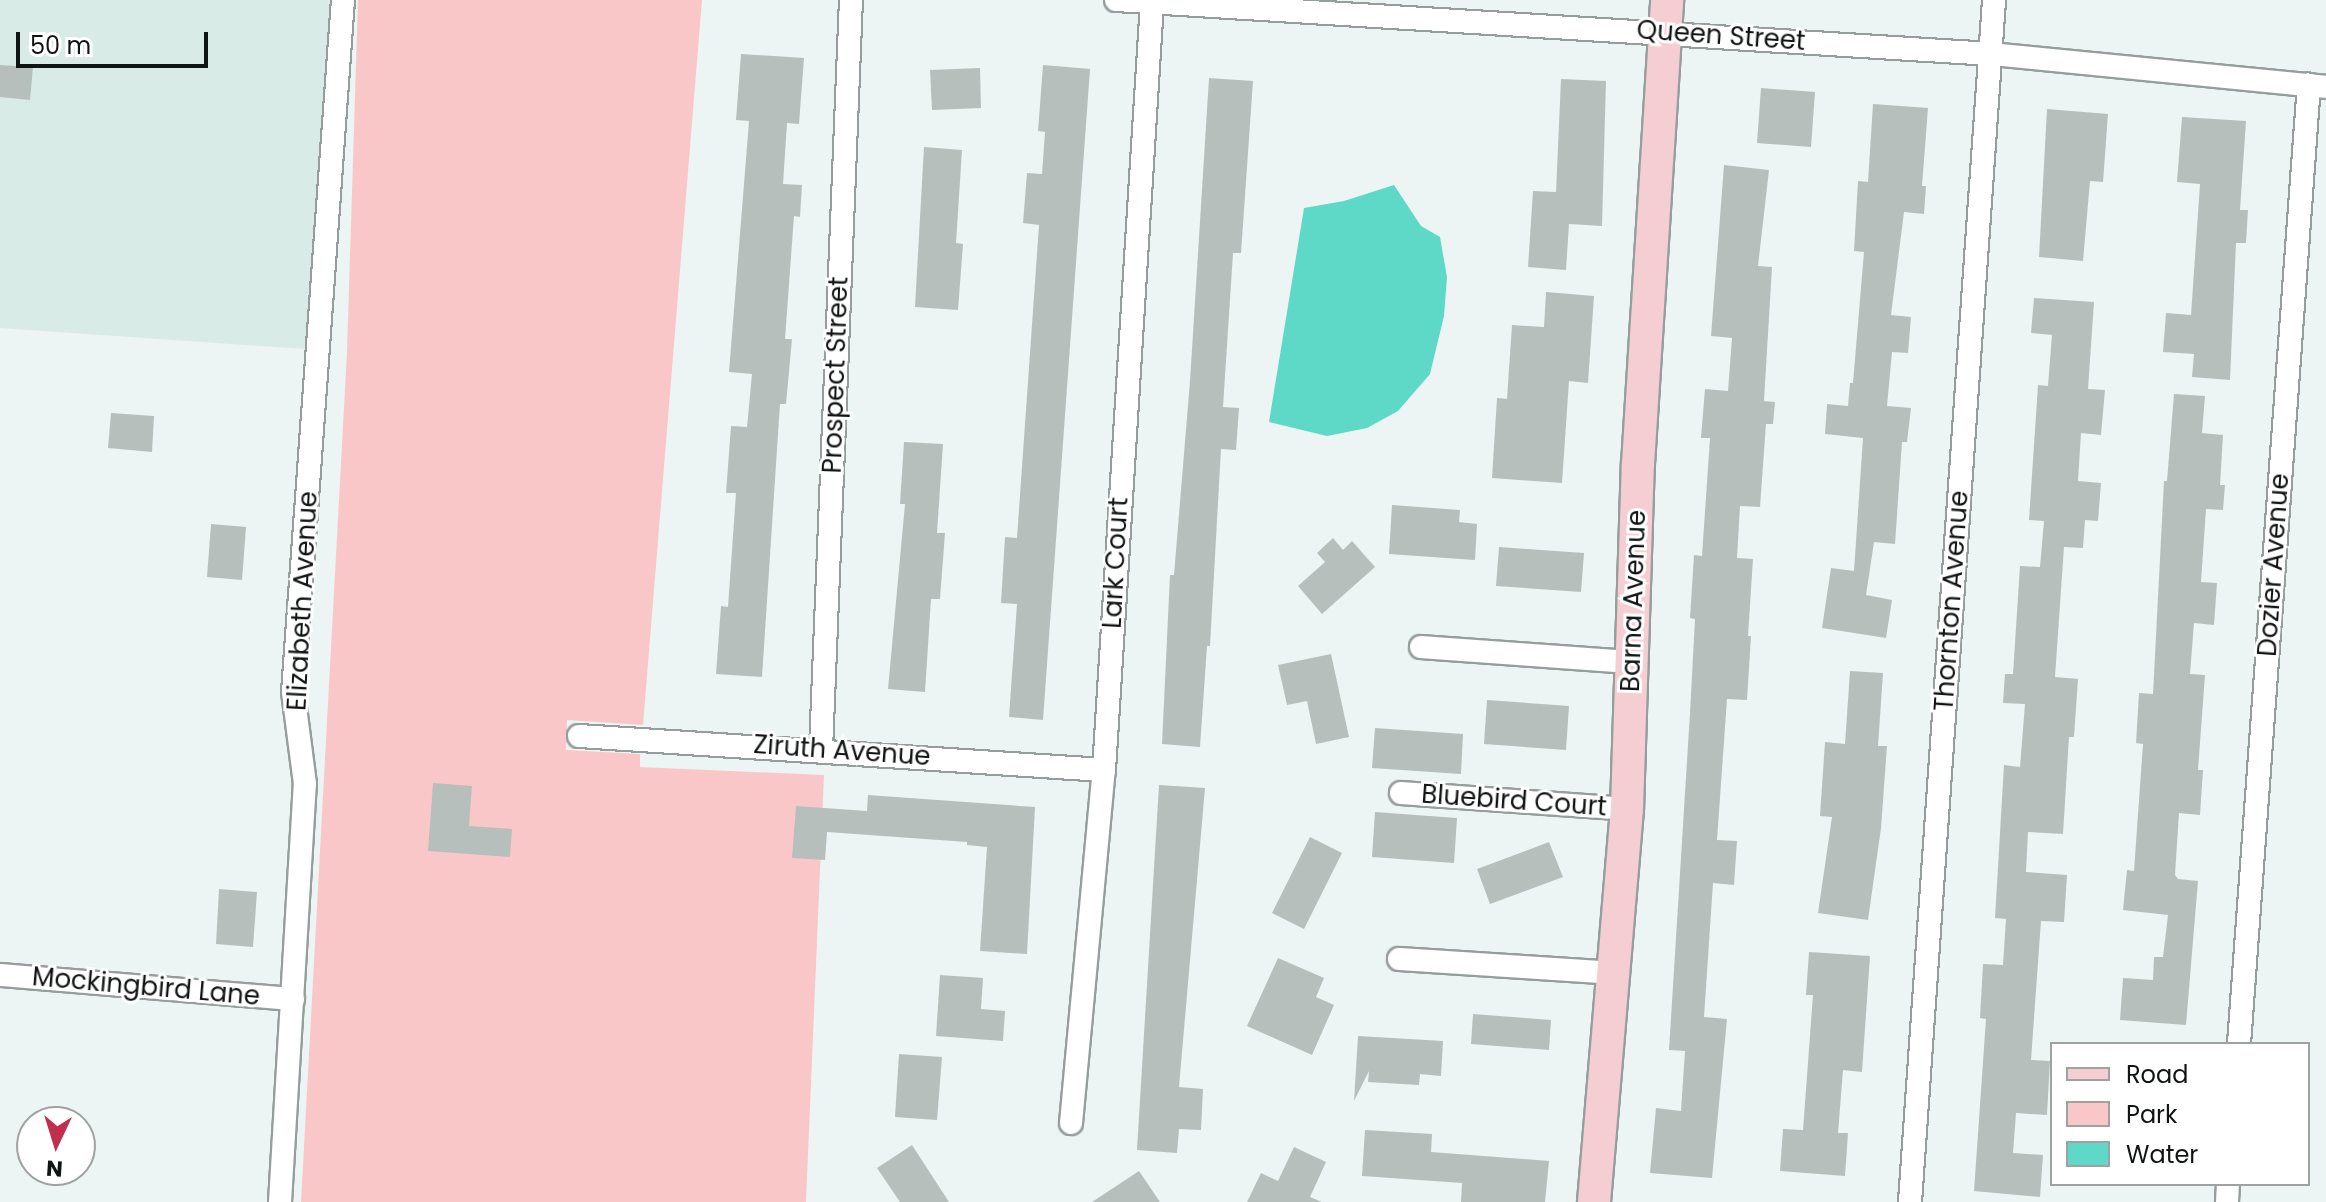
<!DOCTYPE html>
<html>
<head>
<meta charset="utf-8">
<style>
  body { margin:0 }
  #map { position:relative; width:2326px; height:1202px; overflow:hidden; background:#ecf5f3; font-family:Poppins,sans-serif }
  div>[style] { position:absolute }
  .built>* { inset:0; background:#d9ebe7 }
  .green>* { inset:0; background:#fac7c9 }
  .water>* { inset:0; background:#5ed8c7 }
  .building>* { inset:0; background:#b7bfbd }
  .roads { filter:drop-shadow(2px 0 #969e9d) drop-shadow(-2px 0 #969e9d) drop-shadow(0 2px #969e9d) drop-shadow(0 -2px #969e9d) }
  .street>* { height:22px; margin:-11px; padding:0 11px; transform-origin:11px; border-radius:11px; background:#fff }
  .secondary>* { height:32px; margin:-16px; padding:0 16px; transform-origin:16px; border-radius:16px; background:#f5ced3 }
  span { translate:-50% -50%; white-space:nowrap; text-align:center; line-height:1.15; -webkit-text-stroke:6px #fff; paint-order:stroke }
  .street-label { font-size:26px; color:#111414 }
  .legend { position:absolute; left:2050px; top:1042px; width:260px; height:144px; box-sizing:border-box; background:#fff; border:2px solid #a0a1a1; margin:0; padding:10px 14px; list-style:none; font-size:24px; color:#111414 }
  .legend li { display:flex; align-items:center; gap:16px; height:40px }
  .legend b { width:40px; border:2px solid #a0a1a1 }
  .north { position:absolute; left:16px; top:1106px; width:80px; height:80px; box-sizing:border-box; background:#fff; border:2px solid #a0a1a1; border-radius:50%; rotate:184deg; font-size:22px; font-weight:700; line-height:32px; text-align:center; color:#111414 }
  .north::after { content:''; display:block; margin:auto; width:28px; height:36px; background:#c02f4c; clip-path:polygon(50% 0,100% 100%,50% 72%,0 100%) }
  .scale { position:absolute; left:16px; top:32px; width:192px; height:36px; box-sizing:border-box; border:4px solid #111414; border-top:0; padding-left:10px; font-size:24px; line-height:28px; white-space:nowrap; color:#111414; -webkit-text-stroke:6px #fff; paint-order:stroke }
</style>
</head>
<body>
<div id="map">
  <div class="built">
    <i style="clip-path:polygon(0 0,330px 0,305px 349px,0 328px)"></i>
  </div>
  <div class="green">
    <i style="clip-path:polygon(358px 0,702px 0,643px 725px,567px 720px,566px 750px,640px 754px,640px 767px,824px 775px,806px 1202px,301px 1202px,347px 352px)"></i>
  </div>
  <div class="water">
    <i style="clip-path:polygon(1394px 185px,1421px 226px,1440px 237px,1447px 277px,1444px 316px,1430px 374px,1398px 411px,1367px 428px,1327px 436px,1269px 422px,1304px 208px,1344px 201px)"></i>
  </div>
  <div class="building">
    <i style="clip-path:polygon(741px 54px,804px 58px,799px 124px,787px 123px,783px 184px,802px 185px,800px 217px,794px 216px,785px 339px,792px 339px,786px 404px,780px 404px,762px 677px,716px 674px,721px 606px,728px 607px,736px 493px,726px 493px,731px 426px,747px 427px,752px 374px,729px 372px,749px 121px,736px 120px)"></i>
    <i style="clip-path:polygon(0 65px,33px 67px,30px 100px,0 97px)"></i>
    <i style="clip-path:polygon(1043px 65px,1090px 69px,1043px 720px,1009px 717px,1017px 604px,1001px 603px,1005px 537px,1017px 538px,1039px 225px,1023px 223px,1027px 173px,1042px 174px,1045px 132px,1038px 131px)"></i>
    <i style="clip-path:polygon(980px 68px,981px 108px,932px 110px,930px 70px)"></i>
    <i style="clip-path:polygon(1209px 78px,1253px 81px,1241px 253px,1233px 253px,1223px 407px,1239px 408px,1236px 450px,1221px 449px,1210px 646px,1207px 646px,1200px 747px,1162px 744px,1170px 575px,1174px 575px,1190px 381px)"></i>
    <i style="clip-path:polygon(1561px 79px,1606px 81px,1602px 226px,1569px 224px,1566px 270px,1528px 267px,1533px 191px,1556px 192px)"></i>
    <i style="clip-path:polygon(1761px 88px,1815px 92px,1811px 147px,1757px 143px)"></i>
    <i style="clip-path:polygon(1873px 104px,1928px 108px,1922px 186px,1926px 186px,1924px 214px,1904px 212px,1891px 315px,1911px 317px,1908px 353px,1892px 352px,1887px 406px,1911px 408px,1907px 442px,1902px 442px,1895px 544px,1874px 542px,1866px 595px,1892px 600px,1886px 638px,1822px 628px,1831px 568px,1854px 571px,1863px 438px,1825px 434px,1827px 404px,1848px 406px,1850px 383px,1853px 383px,1864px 252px,1854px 251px,1858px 181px,1868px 182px)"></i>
    <i style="clip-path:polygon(2047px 109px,2108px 114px,2103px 182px,2090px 181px,2083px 261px,2039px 257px)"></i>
    <i style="clip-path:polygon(2182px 117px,2246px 121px,2240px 210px,2248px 210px,2246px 243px,2236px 243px,2230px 380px,2192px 377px,2194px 354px,2163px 352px,2166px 313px,2191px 315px,2200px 184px,2177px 182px)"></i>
    <i style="clip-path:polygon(924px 147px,962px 150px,956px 243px,963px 244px,958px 310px,915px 307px)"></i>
    <i style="clip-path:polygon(1724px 165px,1769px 170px,1758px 266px,1772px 267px,1764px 401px,1775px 402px,1773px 424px,1766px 424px,1760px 507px,1740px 506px,1737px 558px,1753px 559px,1748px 636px,1751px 636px,1747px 700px,1727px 699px,1717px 840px,1737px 841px,1734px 885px,1713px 883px,1704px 1017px,1727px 1019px,1712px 1178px,1650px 1173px,1656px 1108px,1681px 1111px,1685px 1051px,1669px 1050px,1690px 713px,1695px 619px,1690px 618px,1694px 555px,1702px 556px,1710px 438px,1701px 438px,1705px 389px,1728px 391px,1732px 338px,1711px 336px)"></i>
    <i style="clip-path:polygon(1546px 292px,1594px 296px,1588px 383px,1569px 381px,1562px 483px,1492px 478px,1497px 398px,1507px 399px,1512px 325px,1544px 327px)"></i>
    <i style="clip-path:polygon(2034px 298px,2094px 302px,2088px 389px,2105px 390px,2101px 435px,2081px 433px,2078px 481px,2101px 483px,2098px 521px,2085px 520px,2083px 548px,2064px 547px,2055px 677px,2078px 679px,2074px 737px,2069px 737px,2063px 834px,2028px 832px,2026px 872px,2067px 875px,2064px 922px,2041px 921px,2031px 1060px,2050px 1061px,2047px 1115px,2016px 1113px,2013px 1153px,2043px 1155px,2040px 1197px,1974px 1191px,1986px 1019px,1980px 1018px,1983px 964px,2003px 965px,2006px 919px,1995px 918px,2004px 765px,2020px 767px,2025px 704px,2003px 703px,2005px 674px,2013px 674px,2020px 566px,2040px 567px,2044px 521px,2029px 520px,2038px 385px,2048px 386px,2052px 335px,2031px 333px)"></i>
    <i style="clip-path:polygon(2174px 394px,2205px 396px,2202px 433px,2223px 435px,2220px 485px,2225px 485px,2223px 510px,2206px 509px,2201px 582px,2217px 583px,2214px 625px,2194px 623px,2190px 674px,2205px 675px,2198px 770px,2203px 770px,2200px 815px,2179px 813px,2175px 875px,2178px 879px,2198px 881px,2186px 1025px,2120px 1020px,2123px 978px,2153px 980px,2154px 957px,2163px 957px,2168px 915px,2123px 910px,2127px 870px,2134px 871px,2143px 744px,2136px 743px,2139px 693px,2153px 694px,2164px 481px,2167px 481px)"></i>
    <i style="clip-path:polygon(111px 413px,154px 416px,152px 452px,108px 448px)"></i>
    <i style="clip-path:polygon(904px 442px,943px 444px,937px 533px,945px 533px,940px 599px,931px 599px,925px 692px,888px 689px,905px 504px,900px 504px)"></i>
    <i style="clip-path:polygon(1392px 505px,1460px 510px,1459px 522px,1477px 524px,1475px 560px,1389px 554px)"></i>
    <i style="clip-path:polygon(211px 524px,246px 527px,242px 580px,207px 577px)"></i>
    <i style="clip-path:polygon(1333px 538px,1343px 550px,1352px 541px,1375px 567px,1322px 614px,1298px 586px,1325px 562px,1317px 553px)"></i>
    <i style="clip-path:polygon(1499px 547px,1584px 553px,1581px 592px,1496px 586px)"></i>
    <i style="clip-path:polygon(1331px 654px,1349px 737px,1316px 744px,1307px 701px,1287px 705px,1278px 665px)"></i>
    <i style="clip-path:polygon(1850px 671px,1883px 673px,1878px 746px,1887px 746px,1881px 828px,1868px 920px,1818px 913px,1832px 817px,1820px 816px,1825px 742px,1845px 744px)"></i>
    <i style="clip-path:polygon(1487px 700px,1569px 706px,1566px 750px,1484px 744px)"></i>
    <i style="clip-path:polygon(1375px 728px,1463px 734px,1461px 774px,1372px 768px)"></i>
    <i style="clip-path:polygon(433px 783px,472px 786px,469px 826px,512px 829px,510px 857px,428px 851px)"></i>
    <i style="clip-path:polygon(1159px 785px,1205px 788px,1179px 1087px,1203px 1089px,1201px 1130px,1179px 1129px,1177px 1153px,1137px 1150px)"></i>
    <i style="clip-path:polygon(868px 795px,1035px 807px,1027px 954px,980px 951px,987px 847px,967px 845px,967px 842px,827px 832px,825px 860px,792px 858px,796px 806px,867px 811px)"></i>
    <i style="clip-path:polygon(1375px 812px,1457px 818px,1454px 863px,1372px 857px)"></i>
    <i style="clip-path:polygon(1310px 837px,1342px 853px,1304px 929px,1272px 913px)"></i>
    <i style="clip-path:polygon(1549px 842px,1563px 877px,1490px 904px,1477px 869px)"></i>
    <i style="clip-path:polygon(219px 889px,257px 892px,253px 947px,216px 944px)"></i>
    <i style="clip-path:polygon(1809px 952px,1870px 956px,1862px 1072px,1843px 1070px,1838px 1133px,1848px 1133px,1845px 1176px,1780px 1171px,1783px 1129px,1803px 1130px,1813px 995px,1806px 995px)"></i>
    <i style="clip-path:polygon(1278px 958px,1324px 978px,1316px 997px,1334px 1005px,1312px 1055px,1247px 1026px)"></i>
    <i style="clip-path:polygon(940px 975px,983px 978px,981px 1009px,1005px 1011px,1003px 1041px,936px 1036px)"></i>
    <i style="clip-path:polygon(1473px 1014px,1551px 1020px,1549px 1050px,1471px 1044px)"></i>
    <i style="clip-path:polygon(1358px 1036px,1443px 1041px,1441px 1076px,1420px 1074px,1419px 1085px,1368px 1082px,1369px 1071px,1354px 1101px)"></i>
    <i style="clip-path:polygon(899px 1054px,942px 1057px,937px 1120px,895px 1117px)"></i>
    <i style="clip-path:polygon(1365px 1130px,1432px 1134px,1431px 1152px,1549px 1161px,1545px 1202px,1461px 1202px,1462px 1183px,1362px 1176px)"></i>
    <i style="clip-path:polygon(912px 1145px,949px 1202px,900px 1202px,877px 1168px)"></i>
    <i style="clip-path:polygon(1294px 1147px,1326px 1162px,1310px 1197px,1322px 1202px,1247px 1202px,1261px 1173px,1278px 1181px)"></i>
    <i style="clip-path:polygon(1139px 1171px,1160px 1202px,1092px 1202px)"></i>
  </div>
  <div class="roads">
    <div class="street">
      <i style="left:1116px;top:0;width:877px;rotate:3.53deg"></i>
      <i style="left:1991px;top:54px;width:337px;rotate:5.6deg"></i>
      <i style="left:1421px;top:647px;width:212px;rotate:4.1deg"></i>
      <i style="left:579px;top:736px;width:526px;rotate:3.71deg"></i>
      <i style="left:821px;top:749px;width:750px;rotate:-87.71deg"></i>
      <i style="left:1401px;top:793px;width:227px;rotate:4deg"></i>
      <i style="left:1399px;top:959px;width:214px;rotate:3.7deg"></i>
      <i style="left:0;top:975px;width:294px;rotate:4.7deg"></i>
      <i style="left:2239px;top:1044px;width:962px;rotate:-85.83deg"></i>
      <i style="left:1071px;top:1123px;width:355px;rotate:-84.7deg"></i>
      <i style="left:1104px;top:770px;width:769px;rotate:-86.42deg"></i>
      <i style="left:280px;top:1202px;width:419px;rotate:-86.6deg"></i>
      <i style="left:305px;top:784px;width:93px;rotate:-97.4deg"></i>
      <i style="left:293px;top:692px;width:694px;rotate:-85.87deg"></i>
      <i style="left:1910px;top:1202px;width:1205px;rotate:-86deg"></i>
      <i style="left:2227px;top:1202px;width:18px;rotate:-87deg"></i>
    </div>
    <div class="secondary">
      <i style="left:1594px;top:1202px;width:394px;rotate:-85.2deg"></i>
      <i style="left:1627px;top:809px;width:345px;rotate:-88.2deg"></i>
      <i style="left:1638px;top:464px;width:465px;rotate:-86.4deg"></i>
    </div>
  </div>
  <div class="street-label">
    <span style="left:1721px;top:36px;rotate:4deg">Queen Street</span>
    <span style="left:836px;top:375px;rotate:-88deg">Prospect Street</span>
    <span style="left:1116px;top:563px;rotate:-87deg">Lark Court</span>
    <span style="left:2274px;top:565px;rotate:-86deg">Dozier Avenue</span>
    <span style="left:303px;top:601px;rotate:-87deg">Elizabeth Avenue</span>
    <span style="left:1634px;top:601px;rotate:-88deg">Barna Avenue</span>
    <span style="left:1952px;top:601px;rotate:-86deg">Thornton Avenue</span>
    <span style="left:842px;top:751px;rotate:4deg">Ziruth Avenue</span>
    <span style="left:1514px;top:801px;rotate:4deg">Bluebird Court</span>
    <span style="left:146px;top:987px;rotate:5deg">Mockingbird Lane</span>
  </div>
  <ul class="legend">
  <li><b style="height:10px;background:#f5ced3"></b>Road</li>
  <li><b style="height:22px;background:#fac7c9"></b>Park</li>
  <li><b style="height:22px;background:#5ed8c7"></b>Water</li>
  </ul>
  <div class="north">N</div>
  <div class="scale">50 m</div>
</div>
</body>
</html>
